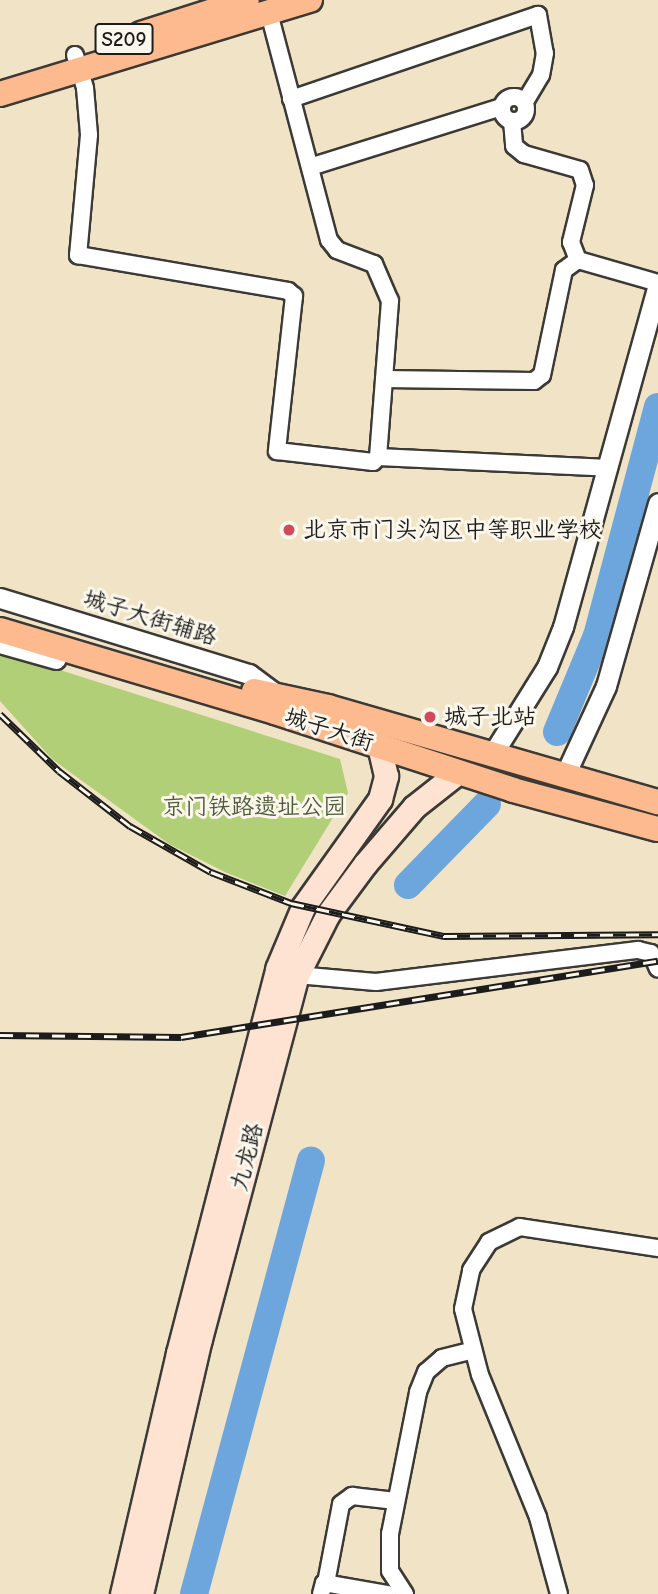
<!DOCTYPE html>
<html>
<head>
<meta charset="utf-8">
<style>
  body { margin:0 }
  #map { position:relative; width:658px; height:1594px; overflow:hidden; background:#f0e3c6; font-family:"Comic Neue","LXGW WenKai TC",sans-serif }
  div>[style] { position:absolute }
  .green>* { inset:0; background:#b1cf76 }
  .river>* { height:28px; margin:-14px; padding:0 14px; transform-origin:14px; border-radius:14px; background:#6da6dc }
  .roads { filter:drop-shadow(2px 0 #3c3a36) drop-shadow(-2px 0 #3c3a36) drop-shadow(0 2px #3c3a36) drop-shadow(0 -2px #3c3a36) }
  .minor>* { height:16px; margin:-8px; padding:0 8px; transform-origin:8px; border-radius:8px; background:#fff }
  .minor>.ring { margin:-8px; padding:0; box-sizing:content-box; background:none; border:16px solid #fff; border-radius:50% }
  .tertiary>* { height:19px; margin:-9.5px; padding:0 9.5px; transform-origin:9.5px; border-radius:9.5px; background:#fff }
  .secondary>* { height:23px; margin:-11.5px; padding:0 11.5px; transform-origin:11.5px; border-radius:11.5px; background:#fee3d2 }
  .primary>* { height:24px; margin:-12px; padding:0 12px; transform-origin:12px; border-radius:12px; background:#fcba8e }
  .rail>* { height:7px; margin-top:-3.5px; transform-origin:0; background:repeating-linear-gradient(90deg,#fbf7ec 0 13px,#1c1c1c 0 26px); box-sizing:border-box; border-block:2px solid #1c1c1c }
  .dots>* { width:19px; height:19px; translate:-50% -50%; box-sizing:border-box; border:4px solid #fbf7ec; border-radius:50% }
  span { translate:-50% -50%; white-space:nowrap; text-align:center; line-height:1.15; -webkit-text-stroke:6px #fbf7ec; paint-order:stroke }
  .shield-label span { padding:2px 5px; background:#fbf7ec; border:2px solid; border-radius:5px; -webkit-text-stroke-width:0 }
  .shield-label { font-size:21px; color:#1c1c1c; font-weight:700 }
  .poi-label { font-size:23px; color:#1c1c1c }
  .left { translate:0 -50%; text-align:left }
  .street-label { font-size:23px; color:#1c1c1c }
  .park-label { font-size:23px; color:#505b3c }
</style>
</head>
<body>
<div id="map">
  <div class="green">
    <i style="clip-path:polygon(0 651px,340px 759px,348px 793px,285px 896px,227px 873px,169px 844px,52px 759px,0 701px)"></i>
  </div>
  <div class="river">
    <i style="left:557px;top:732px;width:104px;rotate:-67.4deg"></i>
    <i style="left:597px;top:636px;width:237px;rotate:-75.1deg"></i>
    <i style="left:408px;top:885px;width:113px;rotate:-45.7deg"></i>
    <i style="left:194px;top:1594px;width:449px;rotate:-74.9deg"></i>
  </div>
  <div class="roads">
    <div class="minor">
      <i style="left:269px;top:13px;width:235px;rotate:75.2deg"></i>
      <i style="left:329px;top:240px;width:13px;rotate:51deg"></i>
      <i style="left:337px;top:250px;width:40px;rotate:21deg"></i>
      <i style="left:374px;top:264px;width:40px;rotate:66.6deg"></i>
      <i style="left:390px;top:301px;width:156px;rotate:94.4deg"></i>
      <i style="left:75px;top:55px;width:34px;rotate:73deg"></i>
      <i style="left:85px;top:88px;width:47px;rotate:85.1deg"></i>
      <i style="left:89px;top:135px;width:121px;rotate:95.2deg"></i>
      <i style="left:78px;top:255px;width:213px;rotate:9.7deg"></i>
      <i style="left:288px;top:291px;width:8px;rotate:40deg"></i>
      <i style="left:294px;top:296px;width:156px;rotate:96.3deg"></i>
      <i style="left:277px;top:451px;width:97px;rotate:6.5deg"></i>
      <i style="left:373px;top:462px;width:7px;rotate:-45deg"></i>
      <i style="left:378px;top:457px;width:231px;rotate:2.7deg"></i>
      <i class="ring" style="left:502px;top:97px;width:8px;height:8px"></i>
      <i style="left:291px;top:99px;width:261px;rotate:-18.8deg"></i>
      <i style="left:538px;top:15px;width:39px;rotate:80deg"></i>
      <i style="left:545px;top:53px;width:22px;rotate:100deg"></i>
      <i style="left:541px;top:75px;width:31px;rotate:121deg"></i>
      <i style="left:512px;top:121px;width:25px;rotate:85deg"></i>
      <i style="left:514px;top:146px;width:13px;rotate:39deg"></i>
      <i style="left:524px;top:154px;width:58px;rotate:15.9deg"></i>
      <i style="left:580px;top:170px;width:16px;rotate:72deg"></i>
      <i style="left:585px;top:185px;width:59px;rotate:103.8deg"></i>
      <i style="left:571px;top:242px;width:19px;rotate:69deg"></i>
      <i style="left:578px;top:260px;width:83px;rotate:16deg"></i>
      <i style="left:310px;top:167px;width:201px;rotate:-17.4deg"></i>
      <i style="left:384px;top:379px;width:150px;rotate:0.8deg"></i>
      <i style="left:534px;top:381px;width:10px;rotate:-37deg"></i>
      <i style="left:542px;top:375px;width:107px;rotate:-78.2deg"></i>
      <i style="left:564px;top:270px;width:17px;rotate:-36deg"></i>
      <i style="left:297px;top:975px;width:79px;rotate:5.1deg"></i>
      <i style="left:376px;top:982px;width:264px;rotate:-7deg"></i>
      <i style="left:638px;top:950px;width:13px;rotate:13deg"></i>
      <i style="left:651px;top:953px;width:17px;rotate:66deg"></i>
      <i style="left:326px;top:1583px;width:80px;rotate:-79.2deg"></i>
      <i style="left:341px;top:1504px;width:14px;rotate:-36deg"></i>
      <i style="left:352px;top:1496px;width:44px;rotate:6.5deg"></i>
      <i style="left:321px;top:1594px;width:11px;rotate:-75deg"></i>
      <i style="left:324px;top:1583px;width:65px;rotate:9.8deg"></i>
      <i style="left:405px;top:1594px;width:27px;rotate:-123deg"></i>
      <i style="left:390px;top:1571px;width:37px;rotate:-90deg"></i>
      <i style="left:390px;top:1534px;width:145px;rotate:-78.8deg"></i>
      <i style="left:418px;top:1392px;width:22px;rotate:-68deg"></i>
      <i style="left:426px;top:1372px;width:21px;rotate:-41deg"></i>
      <i style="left:442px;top:1358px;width:32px;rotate:-14deg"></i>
      <i style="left:559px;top:1594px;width:80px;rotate:-105.3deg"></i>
      <i style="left:538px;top:1517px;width:153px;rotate:-112.2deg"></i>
      <i style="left:480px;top:1375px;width:68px;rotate:-104.4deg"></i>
      <i style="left:463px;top:1309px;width:40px;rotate:-78deg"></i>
      <i style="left:471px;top:1270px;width:33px;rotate:-57deg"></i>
      <i style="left:489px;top:1242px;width:34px;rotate:-26deg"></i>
      <i style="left:520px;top:1227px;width:140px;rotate:8.7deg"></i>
    </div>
    <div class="tertiary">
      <i style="left:0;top:598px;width:260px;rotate:17deg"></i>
      <i style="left:249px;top:674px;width:34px;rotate:37deg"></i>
      <i style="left:0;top:643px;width:58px;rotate:15.9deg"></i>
      <i style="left:492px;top:755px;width:104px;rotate:-58deg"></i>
      <i style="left:547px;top:667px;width:43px;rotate:-68.2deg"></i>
      <i style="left:563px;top:627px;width:356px;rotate:-74.5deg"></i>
      <i style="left:564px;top:777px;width:100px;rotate:-65.2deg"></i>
      <i style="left:606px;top:686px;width:190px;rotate:-74.1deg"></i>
    </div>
    <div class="secondary">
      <i style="left:122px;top:1594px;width:247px;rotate:-76.9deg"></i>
      <i style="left:178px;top:1353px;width:397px;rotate:-75.5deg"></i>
      <i style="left:277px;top:969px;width:67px;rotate:-67.2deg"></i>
      <i style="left:303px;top:907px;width:133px;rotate:-54.5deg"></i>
      <i style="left:380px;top:799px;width:24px;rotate:-75deg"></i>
      <i style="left:386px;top:776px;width:31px;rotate:-103deg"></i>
      <i style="left:141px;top:1594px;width:262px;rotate:-77deg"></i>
      <i style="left:200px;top:1339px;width:377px;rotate:-75.1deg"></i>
      <i style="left:297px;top:975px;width:68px;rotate:-63.1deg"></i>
      <i style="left:328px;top:914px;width:62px;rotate:-53.5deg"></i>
      <i style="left:365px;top:864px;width:75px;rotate:-49.3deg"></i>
      <i style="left:414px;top:807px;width:55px;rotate:-38.3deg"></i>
    </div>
    <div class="primary">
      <i style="left:141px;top:34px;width:111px;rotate:-17.8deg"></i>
      <i style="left:0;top:94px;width:324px;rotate:-16.9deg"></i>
      <i style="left:0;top:630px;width:287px;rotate:16.6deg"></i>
      <i style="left:275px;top:712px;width:250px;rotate:18.1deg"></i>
      <i style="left:513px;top:790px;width:150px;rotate:15.1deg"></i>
      <i style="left:254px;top:691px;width:76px;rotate:12.2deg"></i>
      <i style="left:328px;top:707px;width:343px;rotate:16.1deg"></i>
    </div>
  </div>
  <div class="rail">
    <i style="left:0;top:714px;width:82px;rotate:44deg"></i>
    <i style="left:59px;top:771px;width:90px;rotate:37.8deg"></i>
    <i style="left:130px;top:826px;width:93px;rotate:29.6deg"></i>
    <i style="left:211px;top:872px;width:86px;rotate:21.2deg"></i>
    <i style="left:291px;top:903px;width:157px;rotate:12.2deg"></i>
    <i style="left:444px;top:936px;width:214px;rotate:-0.5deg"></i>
    <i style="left:0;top:1035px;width:181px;rotate:0.6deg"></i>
    <i style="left:181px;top:1037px;width:483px;rotate:-9.1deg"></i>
  </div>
  <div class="dots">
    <i style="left:289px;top:530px;background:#d1495b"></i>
    <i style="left:430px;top:717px;background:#d1495b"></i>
  </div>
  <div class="shield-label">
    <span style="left:124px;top:39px">S209</span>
  </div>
  <div class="poi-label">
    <span class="left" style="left:303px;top:530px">北京市门头沟区中等职业学校</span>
    <span class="left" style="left:444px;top:717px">城子北站</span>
  </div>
  <div class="street-label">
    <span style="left:150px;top:618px;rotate:17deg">城子大街辅路</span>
    <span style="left:329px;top:730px;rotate:18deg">城子大街</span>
    <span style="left:247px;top:1157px;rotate:-75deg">九龙路</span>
  </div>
  <div class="park-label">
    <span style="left:254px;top:807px">京门铁路遗址公园</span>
  </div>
</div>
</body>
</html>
